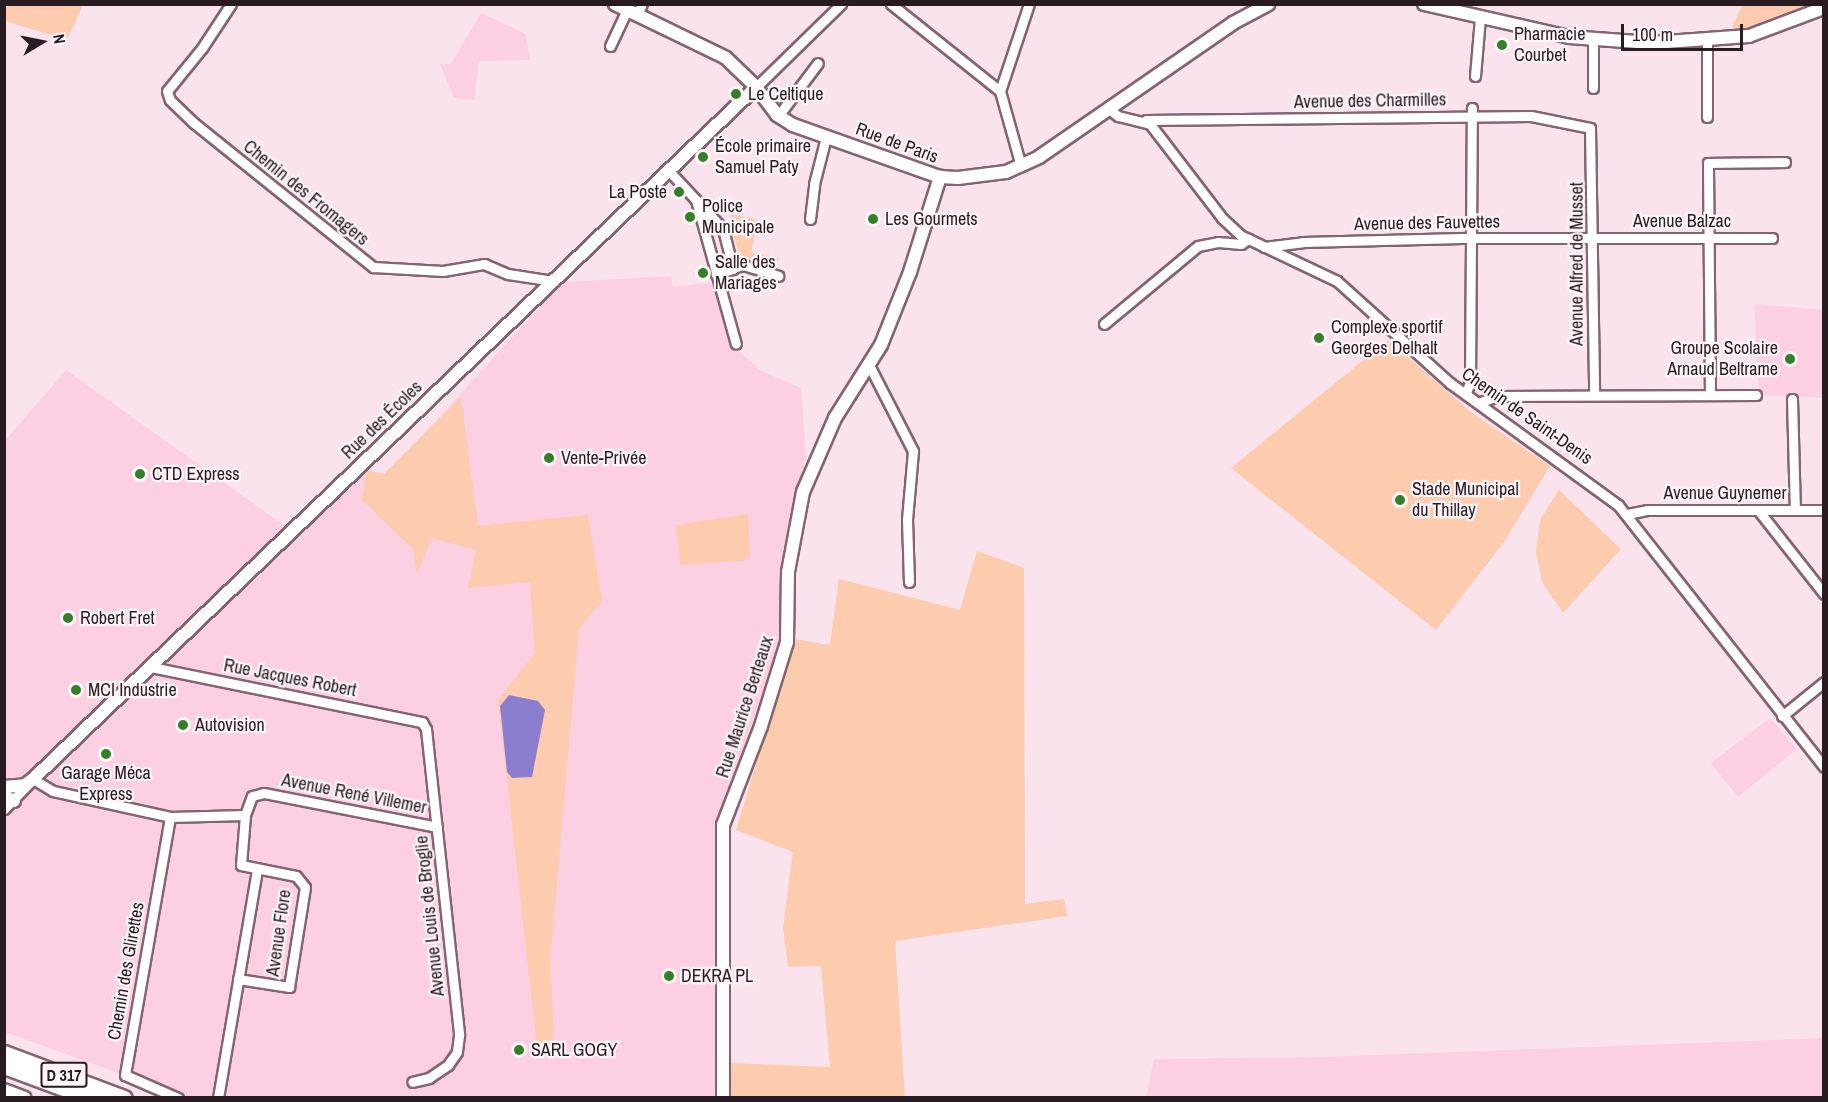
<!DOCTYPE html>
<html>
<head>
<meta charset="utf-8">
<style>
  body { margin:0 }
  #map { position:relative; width:1828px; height:1102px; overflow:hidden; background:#fae3ed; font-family:"Archivo Narrow",sans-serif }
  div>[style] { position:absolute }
  .built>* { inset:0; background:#fdcfe3 }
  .green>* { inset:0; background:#fdcbae }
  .water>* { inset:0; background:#8b7ecf }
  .roads { filter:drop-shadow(2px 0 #846372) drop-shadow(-2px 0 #846372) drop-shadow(0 2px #846372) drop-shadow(0 -2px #846372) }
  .minor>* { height:9px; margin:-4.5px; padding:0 4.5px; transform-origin:4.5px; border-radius:4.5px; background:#fff }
  .tertiary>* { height:12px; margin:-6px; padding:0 6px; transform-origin:6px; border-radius:6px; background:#fff }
  .primary>* { height:15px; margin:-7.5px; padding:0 7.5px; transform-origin:7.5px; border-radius:7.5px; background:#fff }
  .dots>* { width:16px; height:16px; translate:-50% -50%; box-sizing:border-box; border:3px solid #fdf5f8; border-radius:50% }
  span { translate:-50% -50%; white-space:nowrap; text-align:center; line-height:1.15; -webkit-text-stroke:4.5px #fdf5f8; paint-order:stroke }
  .shield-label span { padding:2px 4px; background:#fdf5f8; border:2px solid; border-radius:4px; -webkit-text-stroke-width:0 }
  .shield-label { font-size:16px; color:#281b21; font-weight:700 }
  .poi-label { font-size:18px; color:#281b21 }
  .left { translate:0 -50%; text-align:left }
  .right { translate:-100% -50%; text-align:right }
  .street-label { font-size:18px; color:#281b21 }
  .frame { position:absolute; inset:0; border:6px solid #281b21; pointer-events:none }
  .north { position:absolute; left:12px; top:12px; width:60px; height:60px; -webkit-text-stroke:4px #fdf5f8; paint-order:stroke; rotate:80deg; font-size:16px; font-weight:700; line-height:24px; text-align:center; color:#281b21 }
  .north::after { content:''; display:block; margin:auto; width:21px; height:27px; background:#281b21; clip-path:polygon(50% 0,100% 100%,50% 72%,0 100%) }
  .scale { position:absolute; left:1621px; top:24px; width:122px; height:27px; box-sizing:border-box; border:3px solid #281b21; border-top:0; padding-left:8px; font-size:18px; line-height:21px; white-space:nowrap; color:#281b21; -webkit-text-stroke:4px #fdf5f8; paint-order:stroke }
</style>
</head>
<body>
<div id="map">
  <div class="built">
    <i style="clip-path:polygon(481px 13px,526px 34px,530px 60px,479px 61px,474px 100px,454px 98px,440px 64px,451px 64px)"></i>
    <i style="clip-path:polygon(671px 276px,673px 287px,712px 283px,732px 345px,760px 370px,801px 388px,806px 455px,791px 524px,777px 652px,716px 827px,716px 1097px,185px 1097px,5px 1032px,4px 442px,66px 370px,299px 536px,367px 470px,384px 474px,397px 463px,563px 282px)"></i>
    <i style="clip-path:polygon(1754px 304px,1823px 310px,1823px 398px,1759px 395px)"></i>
    <i style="clip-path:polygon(1770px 718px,1797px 749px,1738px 797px,1711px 763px)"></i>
    <i style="clip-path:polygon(1823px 1038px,1823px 1097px,1146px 1097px,1154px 1059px,1325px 1057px)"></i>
  </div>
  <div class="green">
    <i style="clip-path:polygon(5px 4px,83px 4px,83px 5px,67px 40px,5px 21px)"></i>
    <i style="clip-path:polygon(1742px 5px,1811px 5px,1745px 31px,1731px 30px)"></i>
    <i style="clip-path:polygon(731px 214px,758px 220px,751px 252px,779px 258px,776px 266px,740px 255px,730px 225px)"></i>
    <i style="clip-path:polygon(1388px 340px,1472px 413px,1550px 466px,1504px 542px,1436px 630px,1231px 468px)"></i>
    <i style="clip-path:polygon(461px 397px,478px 526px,588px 515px,602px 601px,579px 629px,550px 963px,555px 1051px,538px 1055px,498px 700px,535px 653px,530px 582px,468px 588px,476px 550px,432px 538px,417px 573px,413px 549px,362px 500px,367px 470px,384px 474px)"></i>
    <i style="clip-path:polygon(1559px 490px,1621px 549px,1563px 613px,1542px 582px,1536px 552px,1540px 520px)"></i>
    <i style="clip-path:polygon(748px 514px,750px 557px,743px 561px,680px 565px,676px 525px)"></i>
    <i style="clip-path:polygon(977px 551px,1024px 568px,1025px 904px,1064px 899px,1067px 916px,895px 941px,905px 1097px,731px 1097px,730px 1063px,830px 1067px,821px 966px,788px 967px,783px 928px,793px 852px,736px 830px,794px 639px,830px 645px,839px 579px,960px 610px)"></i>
  </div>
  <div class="water">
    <i style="clip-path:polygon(509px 695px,538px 701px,545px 710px,532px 777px,512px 778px,507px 772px,500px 706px)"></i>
  </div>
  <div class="roads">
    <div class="minor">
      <i style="left:231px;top:4px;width:53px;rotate:123.4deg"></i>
      <i style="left:202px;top:48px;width:55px;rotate:129.1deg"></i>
      <i style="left:167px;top:91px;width:9px;rotate:72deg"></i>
      <i style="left:170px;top:100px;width:33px;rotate:44deg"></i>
      <i style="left:194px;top:123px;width:230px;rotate:38.8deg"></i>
      <i style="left:373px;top:267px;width:70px;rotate:3.3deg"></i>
      <i style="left:443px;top:271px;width:42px;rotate:-9.7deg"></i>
      <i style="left:484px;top:264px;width:26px;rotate:23deg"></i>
      <i style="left:508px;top:274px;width:47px;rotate:8.7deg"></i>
      <i style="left:891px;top:4px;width:139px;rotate:38.6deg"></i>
      <i style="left:1000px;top:91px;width:78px;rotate:74.4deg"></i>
      <i style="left:637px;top:15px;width:12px;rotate:-66deg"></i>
      <i style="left:1593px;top:39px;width:49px;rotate:90deg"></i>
      <i style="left:1707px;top:41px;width:76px;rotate:90deg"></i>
      <i style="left:610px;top:46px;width:40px;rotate:-65deg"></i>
      <i style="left:1475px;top:76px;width:58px;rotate:-85.1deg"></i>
      <i style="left:756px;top:87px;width:119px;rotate:-44.3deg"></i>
      <i style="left:1000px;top:91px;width:92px;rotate:-71.6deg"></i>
      <i style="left:1108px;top:108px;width:13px;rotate:39deg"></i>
      <i style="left:1118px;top:116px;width:33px;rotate:14deg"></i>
      <i style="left:1150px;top:124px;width:118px;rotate:52.5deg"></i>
      <i style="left:1222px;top:218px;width:25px;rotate:43deg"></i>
      <i style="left:1240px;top:235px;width:107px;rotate:25.4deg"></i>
      <i style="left:1337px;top:281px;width:152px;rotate:42.1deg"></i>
      <i style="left:1450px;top:383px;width:208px;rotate:36deg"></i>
      <i style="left:1618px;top:505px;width:333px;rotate:51.8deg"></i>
      <i style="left:778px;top:116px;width:66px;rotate:-53deg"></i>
      <i style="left:1146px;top:120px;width:385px;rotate:-0.6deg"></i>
      <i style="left:1531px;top:116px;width:60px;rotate:11.5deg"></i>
      <i style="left:1590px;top:128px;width:267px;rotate:89.1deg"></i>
      <i style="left:669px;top:171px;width:79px;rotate:47deg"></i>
      <i style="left:723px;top:229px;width:41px;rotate:76deg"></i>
      <i style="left:733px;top:269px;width:18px;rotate:164deg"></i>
      <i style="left:696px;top:200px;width:149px;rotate:74.5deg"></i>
      <i style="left:810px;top:219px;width:35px;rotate:-83deg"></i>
      <i style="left:814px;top:184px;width:49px;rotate:-75.7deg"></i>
      <i style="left:1264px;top:247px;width:39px;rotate:-7deg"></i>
      <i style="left:1303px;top:242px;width:169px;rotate:-1.4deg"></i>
      <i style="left:1472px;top:238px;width:300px"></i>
      <i style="left:733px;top:268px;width:10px;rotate:-17deg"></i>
      <i style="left:743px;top:265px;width:37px;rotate:17deg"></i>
      <i style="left:1104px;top:324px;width:122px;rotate:-39.7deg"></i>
      <i style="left:1198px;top:246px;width:20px;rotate:-11deg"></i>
      <i style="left:1218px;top:242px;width:23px;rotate:5deg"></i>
      <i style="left:1241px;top:244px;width:9px;rotate:-36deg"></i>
      <i style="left:869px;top:365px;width:97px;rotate:62.9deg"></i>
      <i style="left:913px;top:451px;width:68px;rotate:95deg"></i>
      <i style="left:907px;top:519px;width:63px;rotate:88.2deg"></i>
      <i style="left:1466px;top:393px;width:12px;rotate:-70deg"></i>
      <i style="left:1470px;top:382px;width:274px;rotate:-89.6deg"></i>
      <i style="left:1710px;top:395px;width:232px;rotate:-90.5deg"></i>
      <i style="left:1708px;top:163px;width:77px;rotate:-0.7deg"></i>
      <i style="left:1792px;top:399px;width:111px;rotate:88.5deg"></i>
      <i style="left:1478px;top:403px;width:20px;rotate:-20deg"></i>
      <i style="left:1497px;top:396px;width:259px;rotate:-0.2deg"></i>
      <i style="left:1758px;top:510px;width:107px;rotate:51.8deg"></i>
      <i style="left:1627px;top:514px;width:20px;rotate:-11deg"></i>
      <i style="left:1647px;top:510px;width:177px"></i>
      <i style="left:151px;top:667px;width:277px;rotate:11.5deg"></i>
      <i style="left:422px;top:722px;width:8px;rotate:60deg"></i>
      <i style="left:426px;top:729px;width:308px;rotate:83.8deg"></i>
      <i style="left:459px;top:1035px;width:17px;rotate:97deg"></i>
      <i style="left:457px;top:1052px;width:16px;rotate:125deg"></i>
      <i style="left:448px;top:1065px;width:23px;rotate:146deg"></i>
      <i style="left:429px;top:1078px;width:17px;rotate:167deg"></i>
      <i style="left:1782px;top:716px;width:54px;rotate:-39deg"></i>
      <i style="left:4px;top:809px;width:42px;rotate:-46deg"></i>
      <i style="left:33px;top:779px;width:23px;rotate:31deg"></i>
      <i style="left:53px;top:791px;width:120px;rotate:12.5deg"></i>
      <i style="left:170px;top:817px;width:75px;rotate:-1.5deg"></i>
      <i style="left:170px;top:817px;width:262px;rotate:99.9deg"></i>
      <i style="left:125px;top:1075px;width:58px;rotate:23.5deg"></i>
      <i style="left:238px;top:979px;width:52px;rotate:8.9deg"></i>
      <i style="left:289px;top:987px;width:101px;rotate:-80.9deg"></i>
      <i style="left:305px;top:887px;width:14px;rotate:-129deg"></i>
      <i style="left:296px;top:876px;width:56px;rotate:-168.7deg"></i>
      <i style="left:241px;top:865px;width:50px;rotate:-85.4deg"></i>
      <i style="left:245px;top:815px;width:20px;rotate:-70deg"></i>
      <i style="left:252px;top:796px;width:12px;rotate:-14deg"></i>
      <i style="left:264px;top:793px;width:176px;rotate:11.1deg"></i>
      <i style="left:218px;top:1098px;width:232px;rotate:-80.3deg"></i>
    </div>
    <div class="tertiary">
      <i style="left:615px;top:4px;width:123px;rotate:25.9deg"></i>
      <i style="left:726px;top:58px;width:42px;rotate:44deg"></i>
      <i style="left:756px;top:87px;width:35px;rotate:53deg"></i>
      <i style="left:777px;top:115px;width:19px;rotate:32deg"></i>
      <i style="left:793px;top:125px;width:156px;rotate:19.5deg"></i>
      <i style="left:940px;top:177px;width:18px;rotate:3deg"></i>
      <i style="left:958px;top:178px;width:48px;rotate:-7.1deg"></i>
      <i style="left:1006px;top:172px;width:36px;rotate:-24deg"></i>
      <i style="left:1039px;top:157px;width:236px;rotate:-34.6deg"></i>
      <i style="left:1233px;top:23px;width:40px;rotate:-28deg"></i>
      <i style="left:1424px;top:4px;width:149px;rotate:12.8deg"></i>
      <i style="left:1569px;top:37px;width:83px;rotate:4.1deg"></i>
      <i style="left:1652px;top:43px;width:97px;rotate:-4.1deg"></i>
      <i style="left:1749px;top:36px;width:80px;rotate:-20.5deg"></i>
      <i style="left:4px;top:787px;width:21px;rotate:-5deg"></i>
      <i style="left:25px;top:785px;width:10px;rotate:-37deg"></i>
      <i style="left:33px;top:779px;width:1001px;rotate:-43.74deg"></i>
      <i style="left:4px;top:796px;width:11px;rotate:27deg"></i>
      <i style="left:4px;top:1090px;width:22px;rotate:21deg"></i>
      <i style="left:723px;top:1098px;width:273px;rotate:-90deg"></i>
      <i style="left:723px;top:825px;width:106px;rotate:-69deg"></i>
      <i style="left:761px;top:726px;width:88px;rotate:-72.8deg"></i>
      <i style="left:787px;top:642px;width:70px;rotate:-89.2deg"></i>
      <i style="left:788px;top:572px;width:81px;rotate:-79.4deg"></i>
      <i style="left:803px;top:492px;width:81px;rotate:-66.6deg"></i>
      <i style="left:835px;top:418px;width:86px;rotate:-57.8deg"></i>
      <i style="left:881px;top:345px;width:79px;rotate:-68.3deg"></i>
      <i style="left:910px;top:272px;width:100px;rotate:-72.5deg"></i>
    </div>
    <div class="primary">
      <i style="left:4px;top:1053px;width:128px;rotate:20.6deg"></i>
      <i style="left:4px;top:1066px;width:92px;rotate:20.4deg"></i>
    </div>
  </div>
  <div class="dots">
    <i style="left:1502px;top:45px;background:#338029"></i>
    <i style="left:736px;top:94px;background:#338029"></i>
    <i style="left:703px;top:157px;background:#338029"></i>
    <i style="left:679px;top:192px;background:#338029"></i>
    <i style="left:690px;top:217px;background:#338029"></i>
    <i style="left:873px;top:219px;background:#338029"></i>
    <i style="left:703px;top:273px;background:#338029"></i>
    <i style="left:1319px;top:338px;background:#338029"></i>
    <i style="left:1790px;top:359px;background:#338029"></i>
    <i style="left:549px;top:458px;background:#338029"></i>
    <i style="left:140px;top:474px;background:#338029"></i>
    <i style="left:1400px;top:500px;background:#338029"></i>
    <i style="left:68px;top:618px;background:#338029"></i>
    <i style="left:76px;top:690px;background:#338029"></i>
    <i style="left:183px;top:725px;background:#338029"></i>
    <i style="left:106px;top:754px;background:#338029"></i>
    <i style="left:669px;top:976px;background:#338029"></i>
    <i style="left:519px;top:1050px;background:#338029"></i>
  </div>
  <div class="shield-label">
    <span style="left:64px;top:1075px">D 317</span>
  </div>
  <div class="poi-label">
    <span class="left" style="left:1514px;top:45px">Pharmacie<br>Courbet</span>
    <span class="left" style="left:748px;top:94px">Le Celtique</span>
    <span class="left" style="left:715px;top:157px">École primaire<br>Samuel Paty</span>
    <span class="right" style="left:667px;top:192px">La Poste</span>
    <span class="left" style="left:702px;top:217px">Police<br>Municipale</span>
    <span class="left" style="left:885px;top:219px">Les Gourmets</span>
    <span class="left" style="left:715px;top:273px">Salle des<br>Mariages</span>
    <span class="left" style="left:1331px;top:338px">Complexe sportif<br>Georges Delhalt</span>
    <span class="right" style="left:1778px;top:359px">Groupe Scolaire<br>Arnaud Beltrame</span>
    <span class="left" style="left:561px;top:458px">Vente-Privée</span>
    <span class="left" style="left:152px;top:474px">CTD Express</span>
    <span class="left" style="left:1412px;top:500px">Stade Municipal<br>du Thillay</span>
    <span class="left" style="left:80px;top:618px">Robert Fret</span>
    <span class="left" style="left:88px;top:690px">MCI Industrie</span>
    <span class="left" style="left:195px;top:725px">Autovision</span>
    <span style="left:106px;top:784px">Garage Méca<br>Express</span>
    <span class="left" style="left:681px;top:976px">DEKRA PL</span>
    <span class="left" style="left:531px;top:1050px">SARL GOGY</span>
  </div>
  <div class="street-label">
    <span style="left:1370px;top:101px;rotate:-1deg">Avenue des Charmilles</span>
    <span style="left:897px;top:143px;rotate:20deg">Rue de Paris</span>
    <span style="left:306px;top:193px;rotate:39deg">Chemin des Fromagers</span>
    <span style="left:1682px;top:221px">Avenue Balzac</span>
    <span style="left:1427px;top:223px;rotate:-1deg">Avenue des Fauvettes</span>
    <span style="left:1577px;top:264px;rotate:-90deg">Avenue Alfred de Musset</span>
    <span style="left:1527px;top:416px;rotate:35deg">Chemin de Saint-Denis</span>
    <span style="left:382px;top:420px;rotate:-44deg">Rue des Écoles</span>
    <span style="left:1725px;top:493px">Avenue Guynemer</span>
    <span style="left:290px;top:678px;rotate:11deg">Rue Jacques Robert</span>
    <span style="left:745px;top:707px;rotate:-72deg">Rue Maurice Berteaux</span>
    <span style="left:354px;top:794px;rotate:11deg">Avenue René Villemer</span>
    <span style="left:430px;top:916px;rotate:-96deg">Avenue Louis de Broglie</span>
    <span style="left:279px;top:933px;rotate:-82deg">Avenue Flore</span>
    <span style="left:126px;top:971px;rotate:-80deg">Chemin des Glirettes</span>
  </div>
  <div class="frame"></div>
  <div class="north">N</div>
  <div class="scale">100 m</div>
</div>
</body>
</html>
